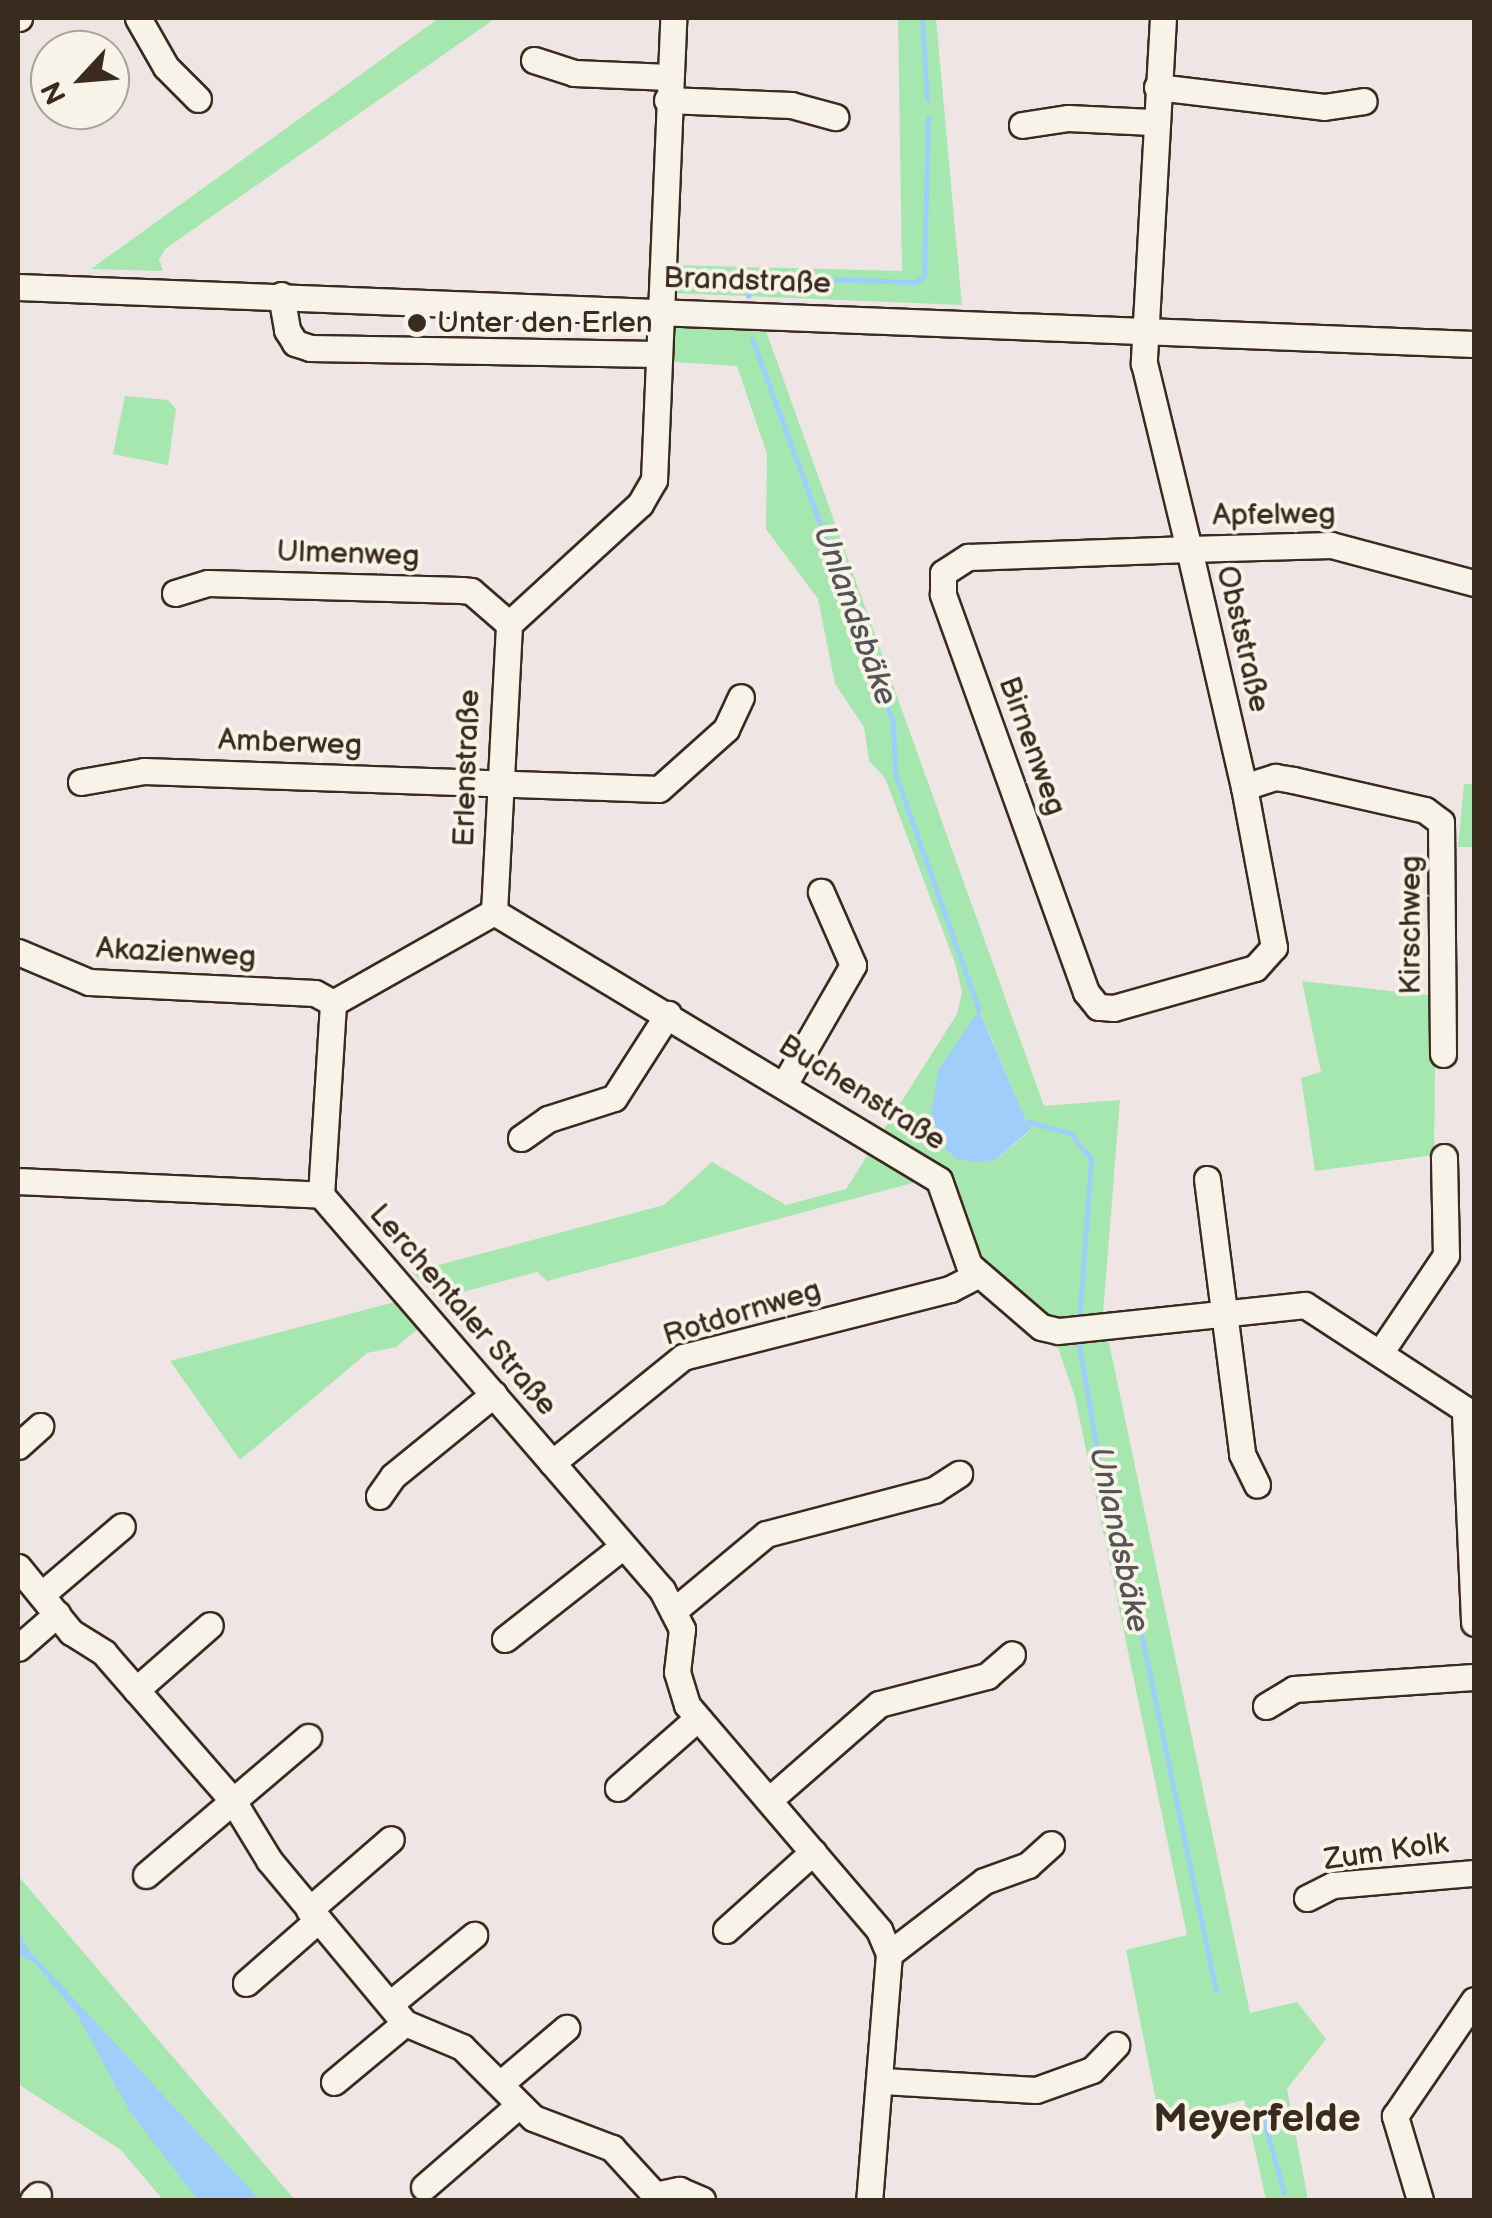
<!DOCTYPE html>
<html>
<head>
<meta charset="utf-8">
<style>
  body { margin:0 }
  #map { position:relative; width:1492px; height:2218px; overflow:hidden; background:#efe5e5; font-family:"Balsamiq Sans",sans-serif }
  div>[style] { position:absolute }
  .green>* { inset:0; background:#a6e7b0 }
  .water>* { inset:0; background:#a0cefb }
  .stream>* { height:5px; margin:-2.5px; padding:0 2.5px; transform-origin:2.5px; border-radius:2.5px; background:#a0cefb }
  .roads { filter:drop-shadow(2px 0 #3b2a1e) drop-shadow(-2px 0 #3b2a1e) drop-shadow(0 2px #3b2a1e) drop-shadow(0 -2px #3b2a1e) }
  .minor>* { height:25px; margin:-12.5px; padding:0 12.5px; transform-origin:12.5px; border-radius:12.5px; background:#f7f3e8 }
  .dots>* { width:28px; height:28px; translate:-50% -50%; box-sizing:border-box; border:5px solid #f7f3e8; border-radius:50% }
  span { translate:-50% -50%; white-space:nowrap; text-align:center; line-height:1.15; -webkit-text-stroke:8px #f7f3e8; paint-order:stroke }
  .street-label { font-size:30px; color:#3b2a1e }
  .poi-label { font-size:30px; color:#3b2a1e }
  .left { translate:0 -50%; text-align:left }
  .water-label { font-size:32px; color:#545355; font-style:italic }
  .district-label { font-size:40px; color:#3b2a1e; font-weight:700 }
  .frame { position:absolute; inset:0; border:20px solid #3b2a1e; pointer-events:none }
  .north { position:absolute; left:30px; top:30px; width:100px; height:100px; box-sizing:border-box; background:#f7f3e8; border:2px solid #aca397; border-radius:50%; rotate:244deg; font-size:28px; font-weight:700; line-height:40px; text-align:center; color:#3b2a1e }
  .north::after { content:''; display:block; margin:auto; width:35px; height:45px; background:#3b2a1e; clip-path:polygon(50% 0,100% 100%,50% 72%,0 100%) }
</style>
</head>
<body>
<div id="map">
  <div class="green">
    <i style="clip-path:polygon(439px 18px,496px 18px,165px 249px,159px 260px,163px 271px,91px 269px)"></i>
    <i style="clip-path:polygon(898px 18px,936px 18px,962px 305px,673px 293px,673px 265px,902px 271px)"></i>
    <i style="clip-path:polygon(evenodd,675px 328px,765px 328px,1044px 1106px,1120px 1100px,1103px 1314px,1250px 2013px,1297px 2002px,1326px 2039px,1287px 2089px,1308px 2200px,1266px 2200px,1244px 2100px,1160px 2121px,1126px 1950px,1187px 1935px,1075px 1397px,1049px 1322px,981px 1261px,934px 1192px,920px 1181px,547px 1281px,537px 1272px,459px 1293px,443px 1304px,412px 1272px,664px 1205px,712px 1162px,786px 1205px,846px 1189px,957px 1014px,962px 992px,955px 963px,885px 778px,869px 761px,864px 727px,835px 684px,818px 599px,766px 529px,767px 454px,737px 366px,674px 362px,675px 328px,980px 1011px,1030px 1131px,995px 1160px,980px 1011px)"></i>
    <i style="clip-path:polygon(125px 396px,168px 400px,176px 409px,168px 465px,113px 454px)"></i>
    <i style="clip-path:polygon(1464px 784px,1474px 784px,1474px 847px,1458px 847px)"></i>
    <i style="clip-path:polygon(1302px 981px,1436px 996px,1434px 1155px,1315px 1171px,1301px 1078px,1321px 1072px)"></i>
    <i style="clip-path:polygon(395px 1302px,418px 1329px,396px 1347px,367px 1353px,240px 1460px,170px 1361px)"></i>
    <i style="clip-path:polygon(18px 1878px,20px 1878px,295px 2200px,163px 2200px,121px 2150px,18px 2084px)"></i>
  </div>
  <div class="water">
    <i style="clip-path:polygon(979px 1010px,1030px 1130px,995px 1160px,977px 1162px,956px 1159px,945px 1148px,931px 1114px,939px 1069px)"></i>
    <i style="clip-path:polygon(18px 1927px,27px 1948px,260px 2200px,198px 2200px,130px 2112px,76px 2013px,35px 1963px,18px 1955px)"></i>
  </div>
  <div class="stream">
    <i style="left:922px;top:18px;width:81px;rotate:86.5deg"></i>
    <i style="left:748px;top:296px;width:23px;rotate:-56deg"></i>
    <i style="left:761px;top:277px;width:154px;rotate:1.9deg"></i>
    <i style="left:915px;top:282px;width:10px;rotate:-29deg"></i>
    <i style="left:924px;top:277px;width:159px;rotate:-88.6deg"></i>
    <i style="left:752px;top:339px;width:409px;rotate:69.8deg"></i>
    <i style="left:893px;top:723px;width:50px;rotate:87.7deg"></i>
    <i style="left:895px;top:773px;width:251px;rotate:70.5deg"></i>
    <i style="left:1029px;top:1122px;width:42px;rotate:15deg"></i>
    <i style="left:1070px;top:1133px;width:33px;rotate:51deg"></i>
    <i style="left:1091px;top:1159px;width:164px;rotate:94.2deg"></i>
    <i style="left:1078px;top:1339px;width:183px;rotate:80.2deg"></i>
    <i style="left:1109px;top:1519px;width:59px;rotate:70.3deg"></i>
    <i style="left:1129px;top:1575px;width:425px;rotate:78.2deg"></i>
    <i style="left:1260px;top:2107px;width:89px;rotate:74.4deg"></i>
  </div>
  <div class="roads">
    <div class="minor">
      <i style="left:18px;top:18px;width:1px"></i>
      <i style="left:138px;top:18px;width:56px;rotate:60.3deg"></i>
      <i style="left:166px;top:67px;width:45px;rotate:45deg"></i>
      <i style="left:1163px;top:18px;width:346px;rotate:93.2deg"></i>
      <i style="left:1144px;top:363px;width:191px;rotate:76.4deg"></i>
      <i style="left:1189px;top:549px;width:244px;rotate:77deg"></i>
      <i style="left:1244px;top:787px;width:163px;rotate:79.4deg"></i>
      <i style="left:1274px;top:947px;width:28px;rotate:132deg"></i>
      <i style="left:1255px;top:968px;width:147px;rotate:164.2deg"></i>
      <i style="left:1114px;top:1008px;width:16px;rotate:-176deg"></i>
      <i style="left:1098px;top:1007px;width:19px;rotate:-129deg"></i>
      <i style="left:1086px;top:992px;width:423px;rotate:-109.8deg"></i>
      <i style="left:943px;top:594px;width:21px;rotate:-90deg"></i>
      <i style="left:943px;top:573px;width:30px;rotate:-33deg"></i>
      <i style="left:968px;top:557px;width:221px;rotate:-2.1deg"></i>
      <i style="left:1189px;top:549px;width:142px;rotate:-1.6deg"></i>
      <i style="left:1331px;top:545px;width:148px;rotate:14.9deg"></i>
      <i style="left:534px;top:60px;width:42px;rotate:18deg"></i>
      <i style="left:574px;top:73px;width:95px;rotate:2.4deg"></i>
      <i style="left:1157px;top:87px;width:168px;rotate:6.8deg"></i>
      <i style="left:1324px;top:107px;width:40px;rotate:-8.5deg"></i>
      <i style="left:667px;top:100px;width:124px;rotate:2.3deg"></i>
      <i style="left:791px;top:105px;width:46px;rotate:15.3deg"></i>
      <i style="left:1022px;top:125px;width:47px;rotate:-8.7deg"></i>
      <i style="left:1068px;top:118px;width:84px;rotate:2.7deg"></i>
      <i style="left:18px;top:287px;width:1457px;rotate:2.24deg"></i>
      <i style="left:281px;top:295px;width:36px;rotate:80deg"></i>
      <i style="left:287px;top:330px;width:15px;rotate:58deg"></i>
      <i style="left:295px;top:343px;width:16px;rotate:18deg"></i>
      <i style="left:310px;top:348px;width:347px;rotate:1deg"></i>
      <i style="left:175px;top:593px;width:34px;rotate:-17deg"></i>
      <i style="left:208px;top:583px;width:253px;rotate:1.6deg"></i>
      <i style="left:461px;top:590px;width:10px;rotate:6deg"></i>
      <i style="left:471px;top:591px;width:50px;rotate:41deg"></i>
      <i style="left:81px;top:782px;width:64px;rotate:-9.9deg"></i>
      <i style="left:144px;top:771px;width:515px;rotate:2deg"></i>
      <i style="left:659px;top:789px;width:90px;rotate:-41.8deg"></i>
      <i style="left:726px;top:729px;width:35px;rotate:-65deg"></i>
      <i style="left:1244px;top:787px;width:33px;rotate:-18deg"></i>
      <i style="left:1275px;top:777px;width:18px;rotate:9deg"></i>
      <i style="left:1293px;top:780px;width:135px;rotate:12.8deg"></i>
      <i style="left:1425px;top:810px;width:20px;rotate:37deg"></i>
      <i style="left:1441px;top:822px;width:232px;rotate:89.5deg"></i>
      <i style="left:494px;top:912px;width:519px;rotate:31.06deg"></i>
      <i style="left:939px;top:1180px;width:90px;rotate:70.6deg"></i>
      <i style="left:969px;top:1265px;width:95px;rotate:40.7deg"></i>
      <i style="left:1041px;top:1327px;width:17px;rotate:13deg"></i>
      <i style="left:1058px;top:1331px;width:248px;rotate:-6deg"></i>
      <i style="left:1305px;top:1305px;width:202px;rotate:33.1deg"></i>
      <i style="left:494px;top:912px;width:288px;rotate:-87deg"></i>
      <i style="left:509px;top:624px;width:178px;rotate:-42.5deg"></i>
      <i style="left:640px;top:504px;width:28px;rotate:-60deg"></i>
      <i style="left:654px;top:480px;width:462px;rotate:-87.6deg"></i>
      <i style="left:18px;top:952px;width:77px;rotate:22.9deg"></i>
      <i style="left:89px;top:982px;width:226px;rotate:2.8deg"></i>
      <i style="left:315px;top:993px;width:21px;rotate:29deg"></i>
      <i style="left:785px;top:1083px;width:136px;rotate:-60deg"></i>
      <i style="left:853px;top:965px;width:80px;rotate:-113.7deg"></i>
      <i style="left:521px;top:1138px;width:33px;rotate:-35deg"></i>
      <i style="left:548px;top:1119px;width:69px;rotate:-17.7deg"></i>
      <i style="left:614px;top:1098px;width:100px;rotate:-57.3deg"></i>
      <i style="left:1207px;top:1179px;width:277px;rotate:82.7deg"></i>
      <i style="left:1242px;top:1454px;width:34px;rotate:64deg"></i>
      <i style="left:18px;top:1181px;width:303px;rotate:2.6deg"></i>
      <i style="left:321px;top:1195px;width:522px;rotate:49.2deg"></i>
      <i style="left:662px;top:1590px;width:44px;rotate:62.9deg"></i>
      <i style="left:682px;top:1629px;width:43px;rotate:96.6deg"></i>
      <i style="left:677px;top:1672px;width:34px;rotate:73deg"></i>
      <i style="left:687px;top:1705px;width:296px;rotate:49.5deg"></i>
      <i style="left:879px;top:1930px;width:26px;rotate:67deg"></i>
      <i style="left:889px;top:1954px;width:247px;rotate:94.6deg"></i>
      <i style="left:321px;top:1195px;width:192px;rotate:-86.4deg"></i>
      <i style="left:333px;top:1003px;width:185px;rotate:-29.5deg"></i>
      <i style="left:1380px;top:1353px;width:118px;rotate:-56deg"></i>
      <i style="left:1446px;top:1255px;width:98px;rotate:-91.2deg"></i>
      <i style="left:1465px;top:1414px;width:209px;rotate:87.5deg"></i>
      <i style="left:18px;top:1446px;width:30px;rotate:-42deg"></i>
      <i style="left:552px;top:1463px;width:169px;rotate:-39deg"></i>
      <i style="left:683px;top:1357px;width:276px;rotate:-14.3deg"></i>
      <i style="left:950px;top:1289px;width:31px;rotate:-27deg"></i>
      <i style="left:379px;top:1496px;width:24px;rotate:-55deg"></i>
      <i style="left:393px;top:1476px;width:130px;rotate:-39.1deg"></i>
      <i style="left:18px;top:1567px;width:84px;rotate:50.8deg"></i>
      <i style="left:71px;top:1632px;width:39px;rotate:32deg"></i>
      <i style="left:104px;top:1653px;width:196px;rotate:48.9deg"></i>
      <i style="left:233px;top:1801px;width:69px;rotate:58.6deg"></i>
      <i style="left:269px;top:1860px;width:212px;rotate:50.2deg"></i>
      <i style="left:405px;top:2023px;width:62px;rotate:22.8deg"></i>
      <i style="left:462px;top:2047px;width:100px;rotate:45deg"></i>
      <i style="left:533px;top:2118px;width:85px;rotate:20.8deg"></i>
      <i style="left:612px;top:2148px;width:64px;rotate:47.5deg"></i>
      <i style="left:41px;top:1595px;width:106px;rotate:-40.4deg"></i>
      <i style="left:676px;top:1609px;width:117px;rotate:-39.8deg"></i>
      <i style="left:766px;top:1534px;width:174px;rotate:-14.7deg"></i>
      <i style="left:934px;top:1490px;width:30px;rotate:-33deg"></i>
      <i style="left:505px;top:1639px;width:150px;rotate:-38.2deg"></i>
      <i style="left:18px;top:1648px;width:52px;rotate:-41.1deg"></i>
      <i style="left:136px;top:1690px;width:98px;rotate:-41.3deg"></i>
      <i style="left:1266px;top:1706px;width:33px;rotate:-31deg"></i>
      <i style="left:1294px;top:1689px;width:180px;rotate:-3.8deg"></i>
      <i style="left:618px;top:1788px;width:106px;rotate:-41.2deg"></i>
      <i style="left:769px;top:1800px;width:146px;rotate:-41.1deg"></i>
      <i style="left:879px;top:1704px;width:112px;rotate:-14.5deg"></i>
      <i style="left:987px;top:1676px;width:33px;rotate:-41deg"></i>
      <i style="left:146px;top:1875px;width:213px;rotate:-40.4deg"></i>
      <i style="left:1307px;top:1898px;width:29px;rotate:-27deg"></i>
      <i style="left:1333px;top:1885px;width:142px;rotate:-4.9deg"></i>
      <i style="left:309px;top:1910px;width:108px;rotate:-40.9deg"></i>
      <i style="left:726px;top:1930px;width:117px;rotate:-41.9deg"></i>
      <i style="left:889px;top:1954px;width:120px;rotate:-37.5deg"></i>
      <i style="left:984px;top:1881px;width:47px;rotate:-20deg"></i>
      <i style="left:1028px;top:1865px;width:31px;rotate:-42deg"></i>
      <i style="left:246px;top:1983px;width:96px;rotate:-41.2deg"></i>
      <i style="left:390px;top:2004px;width:109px;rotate:-39.4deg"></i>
      <i style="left:883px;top:2081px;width:153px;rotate:3.4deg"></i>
      <i style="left:1036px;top:2090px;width:59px;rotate:-19.7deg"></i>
      <i style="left:1092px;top:2070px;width:35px;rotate:-46deg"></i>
      <i style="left:334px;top:2082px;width:92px;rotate:-39.7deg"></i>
      <i style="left:500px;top:2084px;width:87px;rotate:-40.3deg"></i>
      <i style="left:424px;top:2187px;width:124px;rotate:-40.8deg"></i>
      <i style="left:655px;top:2195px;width:25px;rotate:-12deg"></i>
      <i style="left:679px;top:2190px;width:25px;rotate:23deg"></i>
      <i style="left:33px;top:2200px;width:7px;rotate:-45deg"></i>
      <i style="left:1420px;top:2200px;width:88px;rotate:-106.6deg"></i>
      <i style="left:1395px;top:2116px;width:140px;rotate:-55.7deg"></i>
    </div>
  </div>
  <div class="dots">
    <i style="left:417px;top:323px;background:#3b2a1e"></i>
  </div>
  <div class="street-label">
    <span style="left:747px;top:281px;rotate:2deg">Brandstraße</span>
    <span style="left:1274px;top:515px;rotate:-1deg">Apfelweg</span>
    <span style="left:348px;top:554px;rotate:2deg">Ulmenweg</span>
    <span style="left:1243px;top:639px;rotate:77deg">Obststraße</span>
    <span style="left:290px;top:743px;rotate:2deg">Amberweg</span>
    <span style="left:1032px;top:746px;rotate:70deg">Birnenweg</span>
    <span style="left:467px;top:768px;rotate:-88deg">Erlenstraße</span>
    <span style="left:1411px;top:925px;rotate:-90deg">Kirschweg</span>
    <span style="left:176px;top:953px;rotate:3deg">Akazienweg</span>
    <span style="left:862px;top:1093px;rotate:32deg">Buchenstraße</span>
    <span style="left:463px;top:1310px;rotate:49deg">Lerchentaler Straße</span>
    <span style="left:742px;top:1313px;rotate:-17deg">Rotdornweg</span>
    <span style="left:1386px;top:1852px;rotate:-8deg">Zum Kolk</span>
  </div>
  <div class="poi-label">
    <span class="left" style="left:437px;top:323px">Unter den Erlen</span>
  </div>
  <div class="water-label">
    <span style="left:854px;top:616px;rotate:70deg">Unlandsbäke</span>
    <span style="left:1118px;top:1540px;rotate:78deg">Unlandsbäke</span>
  </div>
  <div class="district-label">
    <span style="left:1257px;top:2119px">Meyerfelde</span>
  </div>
  <div class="frame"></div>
  <div class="north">N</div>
</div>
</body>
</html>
